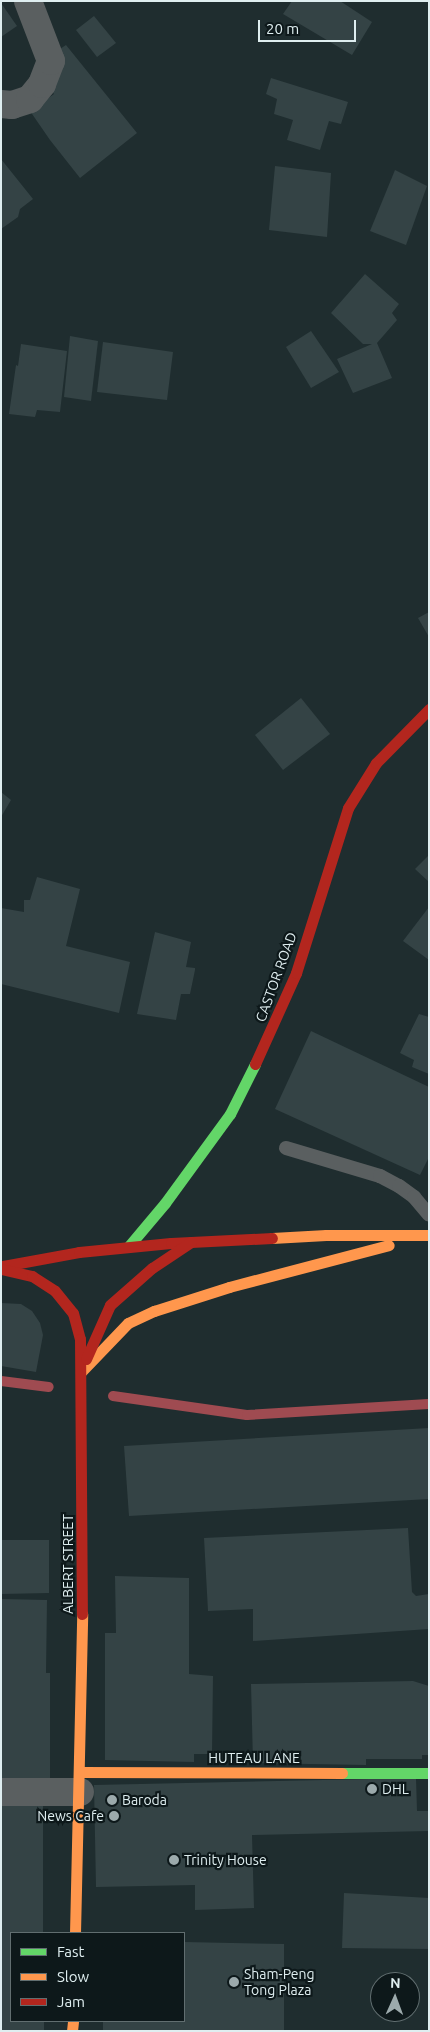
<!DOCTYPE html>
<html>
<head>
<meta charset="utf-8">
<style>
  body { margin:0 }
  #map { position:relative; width:430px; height:2032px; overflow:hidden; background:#1f2d2f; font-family:Ubuntu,sans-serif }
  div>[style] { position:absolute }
  .stream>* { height:10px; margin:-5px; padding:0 5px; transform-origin:5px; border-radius:5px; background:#9f4b51 }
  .building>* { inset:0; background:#344345 }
  .lane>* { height:14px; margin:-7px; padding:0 7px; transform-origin:7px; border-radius:7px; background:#5a5f60 }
  .street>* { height:28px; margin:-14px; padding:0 14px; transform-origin:14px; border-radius:14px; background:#5a5f60 }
  .fast>* { height:11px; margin:-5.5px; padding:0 5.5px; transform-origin:5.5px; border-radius:5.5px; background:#63d668 }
  .slow>* { height:11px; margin:-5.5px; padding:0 5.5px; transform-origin:5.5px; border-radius:5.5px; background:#ff974d }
  .jam>* { height:11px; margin:-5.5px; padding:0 5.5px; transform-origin:5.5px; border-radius:5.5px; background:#b3261e }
  .dots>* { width:14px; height:14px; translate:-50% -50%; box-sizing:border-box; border:2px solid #0d181a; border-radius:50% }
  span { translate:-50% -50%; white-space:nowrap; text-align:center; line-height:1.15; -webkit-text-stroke:4.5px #0d181a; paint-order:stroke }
  .street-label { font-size:14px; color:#dfeef0 }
  .poi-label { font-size:14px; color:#dfeef0 }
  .left { translate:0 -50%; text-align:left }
  .right { translate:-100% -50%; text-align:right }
  .frame { position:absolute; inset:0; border:2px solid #dfeef0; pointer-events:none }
  .legend { position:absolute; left:10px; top:1932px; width:175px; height:90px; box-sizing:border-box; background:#0d181a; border:1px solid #616e70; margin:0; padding:6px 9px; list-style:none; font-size:15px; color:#dfeef0 }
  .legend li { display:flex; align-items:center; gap:10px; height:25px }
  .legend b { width:25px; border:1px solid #616e70 }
  .north { position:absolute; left:370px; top:1972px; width:50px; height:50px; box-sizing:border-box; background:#0d181a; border:1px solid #616e70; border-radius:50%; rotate:2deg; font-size:14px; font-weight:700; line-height:20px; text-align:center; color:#dfeef0 }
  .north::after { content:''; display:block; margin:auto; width:18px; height:22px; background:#9caaac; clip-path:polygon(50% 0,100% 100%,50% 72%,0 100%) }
  .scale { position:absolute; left:258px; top:20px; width:98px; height:22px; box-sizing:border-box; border:2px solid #dfeef0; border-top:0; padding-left:6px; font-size:15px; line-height:18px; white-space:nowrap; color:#dfeef0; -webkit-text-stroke:4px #0d181a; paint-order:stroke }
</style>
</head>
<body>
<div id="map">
  <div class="stream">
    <i style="left:1px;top:1381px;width:48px;rotate:7.1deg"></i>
    <i style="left:113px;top:1396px;width:135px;rotate:8.1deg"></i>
    <i style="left:247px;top:1415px;width:182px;rotate:-3.5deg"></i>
  </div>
  <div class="building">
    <i style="clip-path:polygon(292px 1px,340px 1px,372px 22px,352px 55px,283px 14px)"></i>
    <i style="clip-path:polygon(1px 3px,17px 26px,1px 37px)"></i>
    <i style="clip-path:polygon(94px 16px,116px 43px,97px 57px,76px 30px)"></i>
    <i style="clip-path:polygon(66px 45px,137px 133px,80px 178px,50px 140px,30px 111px,54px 94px,34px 66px)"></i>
    <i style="clip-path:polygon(271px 78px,348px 102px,341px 124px,329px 121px,320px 150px,287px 140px,293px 120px,274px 114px,277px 99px,266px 94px)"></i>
    <i style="clip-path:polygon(1px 159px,33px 199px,20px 209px,18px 217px,1px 229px)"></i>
    <i style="clip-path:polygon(275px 166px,331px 173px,327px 237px,269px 230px)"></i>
    <i style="clip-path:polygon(395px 170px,427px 186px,406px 245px,370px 231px)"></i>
    <i style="clip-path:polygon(365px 274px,399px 304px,392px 313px,397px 320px,377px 343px,392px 378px,353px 393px,337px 359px,372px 344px,363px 344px,331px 313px)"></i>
    <i style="clip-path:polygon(311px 331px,339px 372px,311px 388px,286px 347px)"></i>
    <i style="clip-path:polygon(70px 336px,98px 341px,91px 401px,64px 397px)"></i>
    <i style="clip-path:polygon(103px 342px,173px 352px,167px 400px,97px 392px)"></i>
    <i style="clip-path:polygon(21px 344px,67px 351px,60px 412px,37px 410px,35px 417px,9px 414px,16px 365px,18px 366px)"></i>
    <i style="clip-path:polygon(429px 612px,429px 637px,418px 618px)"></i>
    <i style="clip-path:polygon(301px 698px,330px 734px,283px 770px,255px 735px)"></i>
    <i style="clip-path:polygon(1px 792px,11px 800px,1px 817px)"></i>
    <i style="clip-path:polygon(429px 855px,429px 882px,415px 869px)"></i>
    <i style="clip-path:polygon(37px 877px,80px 889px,66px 946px,130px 962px,119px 1013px,1px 984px,1px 908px,24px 912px,24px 900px,30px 900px)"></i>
    <i style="clip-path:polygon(429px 907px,429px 960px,403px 941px)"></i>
    <i style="clip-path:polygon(155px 932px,191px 942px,186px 967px,195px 968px,195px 970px,190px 994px,181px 994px,176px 1020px,137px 1014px)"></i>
    <i style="clip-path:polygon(419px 1014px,429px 1017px,429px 1074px,412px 1067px,414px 1060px,400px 1053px)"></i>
    <i style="clip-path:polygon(311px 1031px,429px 1087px,429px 1157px,420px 1175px,275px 1109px)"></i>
    <i style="clip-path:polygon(1px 1303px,21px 1304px,32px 1311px,40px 1323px,43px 1335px,36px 1372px,1px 1366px)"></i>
    <i style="clip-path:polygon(429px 1428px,429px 1499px,129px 1516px,124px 1446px)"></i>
    <i style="clip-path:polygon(408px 1528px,412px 1592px,416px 1596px,429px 1594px,429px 1629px,253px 1641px,253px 1609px,208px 1611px,204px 1538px)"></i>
    <i style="clip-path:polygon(1px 1540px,49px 1540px,49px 1593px,1px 1594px)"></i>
    <i style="clip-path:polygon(115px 1576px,189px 1578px,189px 1674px,213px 1676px,212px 1754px,194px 1754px,194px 1762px,105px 1760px,105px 1633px,116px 1633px)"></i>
    <i style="clip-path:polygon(1px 1599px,47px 1600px,46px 1673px,50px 1673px,50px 1785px,1px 1785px)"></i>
    <i style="clip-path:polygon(413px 1681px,429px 1686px,429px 1755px,422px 1755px,422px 1759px,366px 1759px,366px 1765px,253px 1763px,251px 1684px)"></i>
    <i style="clip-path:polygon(416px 1778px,417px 1811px,429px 1811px,429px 1831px,252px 1835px,254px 1908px,195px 1910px,195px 1885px,96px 1887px,94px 1785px)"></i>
    <i style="clip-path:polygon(43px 1804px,43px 1933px,11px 1933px,11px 2021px,44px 2021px,44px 2031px,1px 2031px,1px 1805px)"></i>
    <i style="clip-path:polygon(344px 1893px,429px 1898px,429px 1949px,342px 1948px)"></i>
    <i style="clip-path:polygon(184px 1942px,284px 1944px,284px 2031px,103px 2031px,103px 2021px,184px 2021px)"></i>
  </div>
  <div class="lane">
    <i style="left:286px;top:1148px;width:98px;rotate:16.6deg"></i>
    <i style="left:380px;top:1176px;width:21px;rotate:28deg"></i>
    <i style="left:399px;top:1186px;width:19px;rotate:36deg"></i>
    <i style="left:414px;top:1197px;width:23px;rotate:50deg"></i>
  </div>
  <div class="street">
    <i style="left:1px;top:104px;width:11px;rotate:5deg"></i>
    <i style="left:12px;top:105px;width:19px;rotate:-18deg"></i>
    <i style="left:30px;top:99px;width:19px;rotate:-51deg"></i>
    <i style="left:42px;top:84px;width:25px;rotate:-69deg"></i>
    <i style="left:51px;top:61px;width:64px;rotate:-111deg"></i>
    <i style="left:1px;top:1792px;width:79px"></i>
  </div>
  <div class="fast">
    <i style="left:128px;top:1247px;width:57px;rotate:-49.9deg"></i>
    <i style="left:165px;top:1203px;width:110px;rotate:-53.9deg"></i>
    <i style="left:230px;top:1114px;width:56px;rotate:-63.4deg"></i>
    <i style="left:342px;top:1773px;width:87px"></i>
  </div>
  <div class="slow">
    <i style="left:272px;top:1238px;width:54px;rotate:-3.2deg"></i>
    <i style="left:326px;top:1235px;width:103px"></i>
    <i style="left:81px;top:1372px;width:68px;rotate:-46.2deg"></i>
    <i style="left:128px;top:1323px;width:29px;rotate:-25deg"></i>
    <i style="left:154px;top:1311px;width:79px;rotate:-17.7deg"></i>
    <i style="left:229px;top:1287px;width:165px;rotate:-14.7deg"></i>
    <i style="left:80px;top:1772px;width:262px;rotate:0.2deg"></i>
    <i style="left:75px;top:1933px;width:319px;rotate:-88.7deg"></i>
    <i style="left:72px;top:2031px;width:10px;rotate:-84deg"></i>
  </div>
  <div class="jam">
    <i style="left:255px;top:1064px;width:100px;rotate:-65.7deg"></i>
    <i style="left:296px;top:973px;width:173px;rotate:-72.5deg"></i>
    <i style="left:348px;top:808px;width:53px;rotate:-58.1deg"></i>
    <i style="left:376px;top:763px;width:76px;rotate:-45.5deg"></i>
    <i style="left:3px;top:1266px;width:77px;rotate:-10.4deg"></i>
    <i style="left:79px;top:1252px;width:92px;rotate:-5.6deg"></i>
    <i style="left:171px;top:1243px;width:101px;rotate:-2.8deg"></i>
    <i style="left:1px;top:1269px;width:32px;rotate:13deg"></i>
    <i style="left:32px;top:1276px;width:27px;rotate:33deg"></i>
    <i style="left:55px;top:1291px;width:28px;rotate:51deg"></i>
    <i style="left:73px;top:1313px;width:27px;rotate:75deg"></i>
    <i style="left:80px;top:1339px;width:275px;rotate:89.6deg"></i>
    <i style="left:86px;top:1359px;width:59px;rotate:-66deg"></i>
    <i style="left:110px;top:1305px;width:56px;rotate:-41.4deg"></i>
    <i style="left:152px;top:1268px;width:47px;rotate:-33.7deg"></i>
  </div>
  <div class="dots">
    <i style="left:372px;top:1789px;background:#9caaac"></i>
    <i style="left:112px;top:1800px;background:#9caaac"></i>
    <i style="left:114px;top:1816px;background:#9caaac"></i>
    <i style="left:174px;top:1860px;background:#9caaac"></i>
    <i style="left:234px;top:1982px;background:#9caaac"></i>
  </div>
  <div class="street-label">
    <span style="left:276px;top:977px;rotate:-70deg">CASTOR ROAD</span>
    <span style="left:68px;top:1564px;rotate:-90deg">ALBERT STREET</span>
    <span style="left:254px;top:1758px">HUTEAU LANE</span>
  </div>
  <div class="poi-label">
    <span class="left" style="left:382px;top:1789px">DHL</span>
    <span class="left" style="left:122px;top:1800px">Baroda</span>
    <span class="right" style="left:104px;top:1816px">News Cafe</span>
    <span class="left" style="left:184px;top:1860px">Trinity House</span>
    <span class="left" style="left:244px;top:1982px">Sham-Peng<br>Tong Plaza</span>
  </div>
  <div class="frame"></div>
  <ul class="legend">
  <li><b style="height:6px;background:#63d668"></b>Fast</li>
  <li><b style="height:6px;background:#ff974d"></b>Slow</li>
  <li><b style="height:6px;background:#b3261e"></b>Jam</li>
  </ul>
  <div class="north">N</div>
  <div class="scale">20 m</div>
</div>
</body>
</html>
